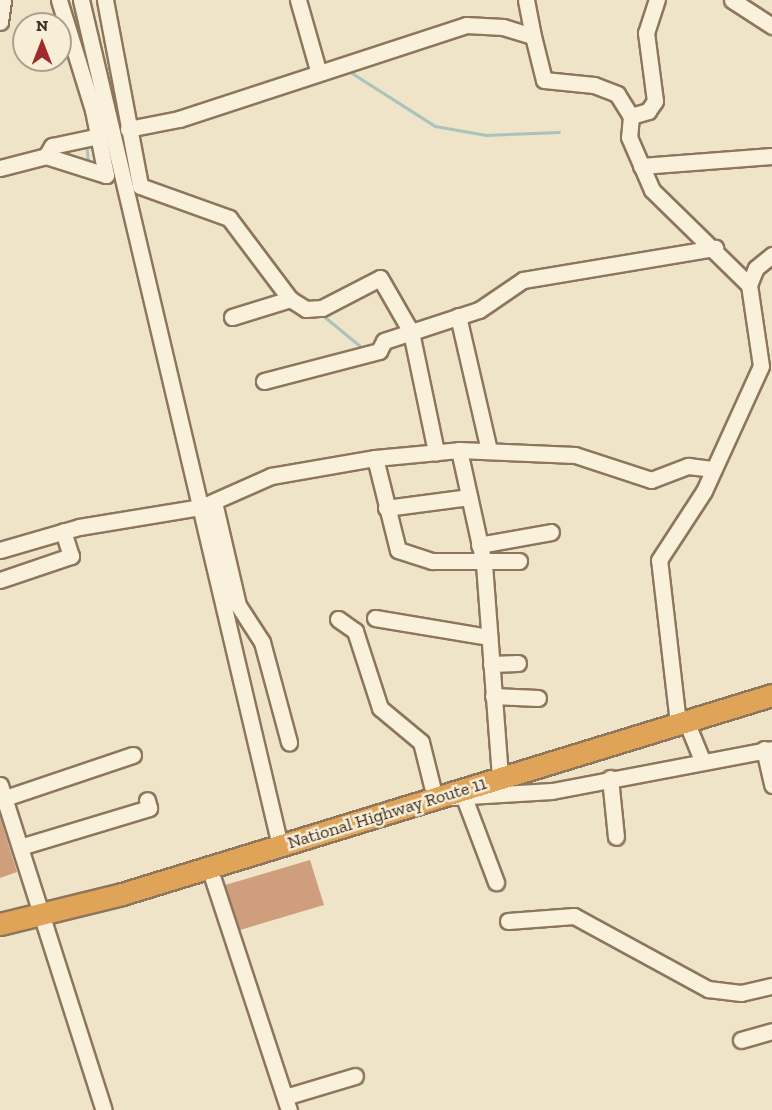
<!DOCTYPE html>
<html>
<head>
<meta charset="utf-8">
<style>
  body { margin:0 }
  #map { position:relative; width:772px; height:1110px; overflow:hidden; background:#f0e4c8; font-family:"Zilla Slab",serif }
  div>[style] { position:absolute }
  .stream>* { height:3px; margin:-1.5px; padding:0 1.5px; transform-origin:1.5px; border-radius:1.5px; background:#a9c4bc }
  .building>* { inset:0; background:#cf9f7d }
  .roads { filter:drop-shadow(2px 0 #8d765c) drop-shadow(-2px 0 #8d765c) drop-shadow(0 2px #8d765c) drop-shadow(0 -2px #8d765c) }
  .minor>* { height:15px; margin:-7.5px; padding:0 7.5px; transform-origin:7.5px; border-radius:7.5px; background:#faf1dc }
  .highway>* { height:21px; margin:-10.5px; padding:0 10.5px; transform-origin:10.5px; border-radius:10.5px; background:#e0a458 }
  span { translate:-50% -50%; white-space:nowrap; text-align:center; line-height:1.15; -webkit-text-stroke:5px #f7eed8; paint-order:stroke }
  .street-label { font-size:18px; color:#3d2e20 }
  .north { position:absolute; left:12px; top:12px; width:60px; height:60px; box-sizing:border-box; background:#f7eed8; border:2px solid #ada18e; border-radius:50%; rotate:0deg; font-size:16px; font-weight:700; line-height:24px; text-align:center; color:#3d2e20 }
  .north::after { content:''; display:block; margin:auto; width:21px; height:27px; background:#9e2a2b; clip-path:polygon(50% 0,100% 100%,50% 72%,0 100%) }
</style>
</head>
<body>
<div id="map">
  <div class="stream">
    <i style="left:347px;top:70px;width:104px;rotate:32.5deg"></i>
    <i style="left:435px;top:126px;width:52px;rotate:10deg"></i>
    <i style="left:486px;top:135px;width:73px;rotate:-2.4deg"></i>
    <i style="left:86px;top:143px;width:20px;rotate:84deg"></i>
    <i style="left:321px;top:314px;width:50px;rotate:39.4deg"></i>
  </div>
  <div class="building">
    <i style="clip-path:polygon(0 817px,17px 872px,0 878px)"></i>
    <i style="clip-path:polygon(310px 860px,324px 905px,240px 930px,225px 885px)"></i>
  </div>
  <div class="roads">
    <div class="minor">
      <i style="left:81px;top:0;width:869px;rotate:76.76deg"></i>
      <i style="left:105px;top:0;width:189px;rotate:79.3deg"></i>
      <i style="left:140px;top:186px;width:95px;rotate:19.8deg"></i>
      <i style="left:229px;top:218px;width:101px;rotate:53deg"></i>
      <i style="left:290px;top:299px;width:19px;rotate:32deg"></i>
      <i style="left:306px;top:309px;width:16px;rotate:-4deg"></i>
      <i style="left:322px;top:308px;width:65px;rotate:-27.3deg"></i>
      <i style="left:380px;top:278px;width:62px;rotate:60.1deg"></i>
      <i style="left:411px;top:332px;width:123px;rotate:78.2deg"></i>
      <i style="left:298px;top:0;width:73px;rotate:74.1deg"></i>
      <i style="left:526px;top:0;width:37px;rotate:79deg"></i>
      <i style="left:732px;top:0;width:48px;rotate:33deg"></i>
      <i style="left:0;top:22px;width:22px;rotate:-82deg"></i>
      <i style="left:631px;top:116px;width:18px;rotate:-16deg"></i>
      <i style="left:648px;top:111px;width:12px;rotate:-55deg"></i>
      <i style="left:655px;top:101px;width:69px;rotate:-97.5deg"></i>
      <i style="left:646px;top:33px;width:35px;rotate:-72deg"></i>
      <i style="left:128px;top:129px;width:52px;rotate:-11.1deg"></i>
      <i style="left:179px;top:119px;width:302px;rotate:-18.1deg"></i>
      <i style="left:466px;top:25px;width:37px;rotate:3deg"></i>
      <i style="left:503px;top:27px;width:31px;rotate:17deg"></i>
      <i style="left:533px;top:36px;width:45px;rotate:76deg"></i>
      <i style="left:544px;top:80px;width:50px;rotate:5.7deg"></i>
      <i style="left:594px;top:85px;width:25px;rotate:21deg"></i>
      <i style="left:617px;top:94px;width:26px;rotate:58deg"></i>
      <i style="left:631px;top:116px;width:21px;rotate:95deg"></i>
      <i style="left:629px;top:137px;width:58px;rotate:66.5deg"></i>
      <i style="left:652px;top:190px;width:136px;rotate:44.4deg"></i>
      <i style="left:46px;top:156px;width:12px;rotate:-59deg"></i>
      <i style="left:52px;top:146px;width:48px;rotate:-12deg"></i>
      <i style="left:641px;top:166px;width:131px;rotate:-4.4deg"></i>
      <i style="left:0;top:168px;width:48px;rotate:-14.6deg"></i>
      <i style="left:46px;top:156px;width:63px;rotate:17.6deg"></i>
      <i style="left:106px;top:175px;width:66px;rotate:-101.3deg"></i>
      <i style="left:93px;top:110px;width:115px;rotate:-107.2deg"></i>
      <i style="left:458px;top:316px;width:138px;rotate:77deg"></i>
      <i style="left:232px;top:317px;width:61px;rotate:-17.2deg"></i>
      <i style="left:264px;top:381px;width:119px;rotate:-14.6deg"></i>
      <i style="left:379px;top:351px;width:11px;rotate:-63deg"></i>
      <i style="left:384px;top:341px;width:100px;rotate:-18.1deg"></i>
      <i style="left:479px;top:310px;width:53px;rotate:-34.3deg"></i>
      <i style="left:523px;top:280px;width:195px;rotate:-9.5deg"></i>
      <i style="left:459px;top:450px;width:117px;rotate:77.6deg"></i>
      <i style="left:484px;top:564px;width:216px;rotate:85.7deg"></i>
      <i style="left:375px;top:458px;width:95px;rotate:76deg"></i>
      <i style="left:398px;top:550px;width:36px;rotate:18deg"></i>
      <i style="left:432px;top:561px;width:87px"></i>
      <i style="left:214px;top:502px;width:106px;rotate:76.9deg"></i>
      <i style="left:238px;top:605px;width:44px;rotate:57deg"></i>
      <i style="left:262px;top:642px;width:104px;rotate:74.9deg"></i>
      <i style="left:386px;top:508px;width:84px;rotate:-7.5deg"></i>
      <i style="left:479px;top:545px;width:73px;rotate:-10.2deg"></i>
      <i style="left:0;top:550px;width:82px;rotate:-16.2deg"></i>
      <i style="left:79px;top:527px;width:124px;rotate:-9.3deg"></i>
      <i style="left:201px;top:507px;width:77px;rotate:-23.9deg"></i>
      <i style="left:271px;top:476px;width:106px;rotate:-9.8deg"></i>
      <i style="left:375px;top:458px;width:84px;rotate:-5.4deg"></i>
      <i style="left:459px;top:450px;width:116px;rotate:2.5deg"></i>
      <i style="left:575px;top:455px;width:80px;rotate:18.2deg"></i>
      <i style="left:651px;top:480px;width:40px;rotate:-21deg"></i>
      <i style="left:688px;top:466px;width:26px;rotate:7deg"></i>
      <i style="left:0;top:580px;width:75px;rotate:-18.7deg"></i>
      <i style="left:71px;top:556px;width:26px;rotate:-108deg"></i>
      <i style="left:375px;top:618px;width:116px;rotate:9.5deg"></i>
      <i style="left:338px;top:619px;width:21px;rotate:35deg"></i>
      <i style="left:355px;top:631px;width:81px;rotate:72deg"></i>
      <i style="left:380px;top:708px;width:53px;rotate:39.7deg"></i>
      <i style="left:421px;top:742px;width:58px;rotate:76deg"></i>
      <i style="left:435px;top:798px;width:117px;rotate:-3.4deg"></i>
      <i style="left:552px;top:791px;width:224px;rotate:-10.8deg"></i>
      <i style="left:491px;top:664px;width:27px;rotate:-2deg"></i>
      <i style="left:493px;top:696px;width:45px;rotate:2.5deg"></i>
      <i style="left:686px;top:721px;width:42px;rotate:67.7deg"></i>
      <i style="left:678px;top:723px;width:164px;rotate:-96.6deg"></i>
      <i style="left:659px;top:560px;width:82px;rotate:-56.9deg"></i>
      <i style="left:704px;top:491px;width:137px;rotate:-65.5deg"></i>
      <i style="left:761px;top:366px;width:82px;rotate:-98.4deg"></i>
      <i style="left:749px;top:285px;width:18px;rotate:-68deg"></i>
      <i style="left:756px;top:268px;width:21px;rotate:-39deg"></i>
      <i style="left:764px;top:749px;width:37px;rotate:77deg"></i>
      <i style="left:610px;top:778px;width:59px;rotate:84.2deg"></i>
      <i style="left:0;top:785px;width:341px;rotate:72.3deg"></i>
      <i style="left:5px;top:798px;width:135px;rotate:-18.6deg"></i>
      <i style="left:465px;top:800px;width:88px;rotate:69.3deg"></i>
      <i style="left:20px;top:847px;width:135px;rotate:-16.8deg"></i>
      <i style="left:149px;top:808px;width:8px;rotate:-104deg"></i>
      <i style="left:209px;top:867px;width:256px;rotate:71.8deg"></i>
      <i style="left:508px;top:921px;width:66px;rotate:-4.3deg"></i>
      <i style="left:574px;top:916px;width:153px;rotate:28.6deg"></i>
      <i style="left:708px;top:989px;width:33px;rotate:7deg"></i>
      <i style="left:741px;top:993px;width:32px;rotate:-13deg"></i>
      <i style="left:741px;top:1040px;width:32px;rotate:-16deg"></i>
      <i style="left:285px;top:1097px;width:73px;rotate:-16.7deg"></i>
    </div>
    <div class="highway">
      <i style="left:0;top:924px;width:126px;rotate:-13.8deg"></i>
      <i style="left:122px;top:894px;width:680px;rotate:-17.02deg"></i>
    </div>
  </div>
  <div class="street-label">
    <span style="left:387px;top:813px;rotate:-17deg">National Highway Route 11</span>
  </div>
  <div class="north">N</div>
</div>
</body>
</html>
